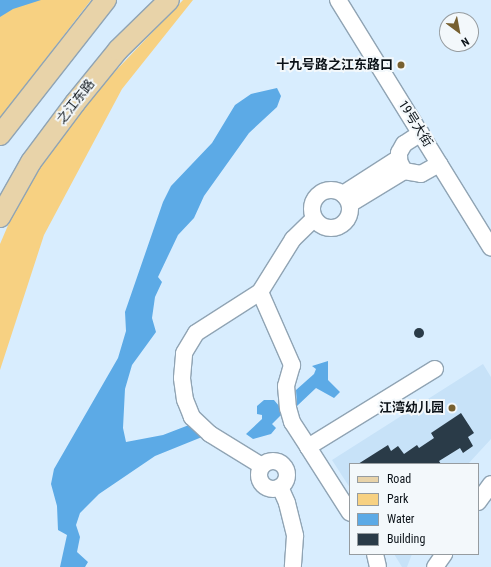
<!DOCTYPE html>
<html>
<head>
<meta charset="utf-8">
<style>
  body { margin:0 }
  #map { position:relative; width:491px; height:567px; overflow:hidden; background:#d8edfe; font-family:"Roboto Condensed","Noto Sans SC",sans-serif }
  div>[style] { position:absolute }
  .built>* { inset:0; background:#c7e2f8 }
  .green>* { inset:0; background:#f7d182 }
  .water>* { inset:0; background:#5caae6 }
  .building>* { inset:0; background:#2a3b48 }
  .round { border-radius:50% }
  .roads { filter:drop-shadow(1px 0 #90a4b4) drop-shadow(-1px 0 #90a4b4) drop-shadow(0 1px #90a4b4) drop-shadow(0 -1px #90a4b4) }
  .minor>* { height:16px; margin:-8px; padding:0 8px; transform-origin:8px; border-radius:8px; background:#fff }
  .minor>.ring { margin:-8px; padding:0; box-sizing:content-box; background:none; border:16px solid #fff; border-radius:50% }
  .major>* { height:20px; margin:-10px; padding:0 10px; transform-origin:10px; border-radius:10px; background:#e8d3a9 }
  .dots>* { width:11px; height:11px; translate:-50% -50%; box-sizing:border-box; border:2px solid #f3f8fb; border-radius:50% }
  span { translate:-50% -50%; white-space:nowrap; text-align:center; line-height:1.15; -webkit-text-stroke:4px #f3f8fb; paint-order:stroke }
  .poi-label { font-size:13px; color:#0b1218; font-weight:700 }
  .right { translate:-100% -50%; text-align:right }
  .street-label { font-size:13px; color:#0b1218 }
  .legend { position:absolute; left:349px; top:463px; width:130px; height:92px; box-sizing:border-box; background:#f3f8fb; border:1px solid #969ca0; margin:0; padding:5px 7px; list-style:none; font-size:12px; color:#0b1218 }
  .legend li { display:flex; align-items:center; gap:8px; height:20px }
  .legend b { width:20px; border:1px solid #969ca0 }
  .north { position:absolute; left:439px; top:12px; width:40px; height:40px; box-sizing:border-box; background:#f3f8fb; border:1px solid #969ca0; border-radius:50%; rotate:148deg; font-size:11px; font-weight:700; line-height:16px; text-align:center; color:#0b1218 }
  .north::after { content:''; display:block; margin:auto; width:14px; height:18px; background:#776030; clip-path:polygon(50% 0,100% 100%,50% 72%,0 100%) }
</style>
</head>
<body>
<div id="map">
  <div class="built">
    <i style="clip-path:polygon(483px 364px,491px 377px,491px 439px,468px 464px,350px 464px,350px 488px,332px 460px)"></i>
    <i style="clip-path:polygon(394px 554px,412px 554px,407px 567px,402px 567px)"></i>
  </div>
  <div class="green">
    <i style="clip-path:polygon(0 0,91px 0,0 118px)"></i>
    <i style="clip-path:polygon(183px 0,193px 0,122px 89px,44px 235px,0 370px,0 244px,21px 195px,69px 120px)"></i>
  </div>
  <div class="water">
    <i style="clip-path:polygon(0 0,41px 0,13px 9px,0 17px)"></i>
    <i style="clip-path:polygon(277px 88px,281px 96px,277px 107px,249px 133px,204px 196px,194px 218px,178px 235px,158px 277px,162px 282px,155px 297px,152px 318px,156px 332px,132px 365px,125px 389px,123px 428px,126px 442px,163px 435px,189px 425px,202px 437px,155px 456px,99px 494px,80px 513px,76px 525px,80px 537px,77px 552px,88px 562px,85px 567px,60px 567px,67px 535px,58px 530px,57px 506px,51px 484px,54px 469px,118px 358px,126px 331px,125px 312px,163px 202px,171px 186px,212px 143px,235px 105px,251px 94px)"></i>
    <i style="clip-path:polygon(328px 361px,328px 380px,340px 392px,334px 398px,316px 388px,297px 406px,296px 390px,314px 374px,316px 369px,312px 366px)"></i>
    <i style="clip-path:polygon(264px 400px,274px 400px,284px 412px,272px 424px,276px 428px,271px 434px,253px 439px,246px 434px,262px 419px,262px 415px,257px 414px,257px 406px)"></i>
  </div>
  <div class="building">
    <i class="round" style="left:414px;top:328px;width:10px;height:10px"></i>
    <i style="clip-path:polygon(461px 413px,474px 433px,468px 437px,473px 446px,463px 453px,460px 448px,439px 461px,441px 464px,358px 464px,388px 445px,391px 451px,398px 446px,404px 454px,417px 445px,419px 448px,434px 438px,431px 433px)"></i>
  </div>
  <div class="roads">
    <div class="minor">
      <i style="left:338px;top:0;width:291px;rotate:58.3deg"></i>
      <i style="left:421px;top:133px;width:20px;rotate:147deg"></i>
      <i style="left:404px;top:144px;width:10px;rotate:119deg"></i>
      <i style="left:399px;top:153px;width:8px;rotate:90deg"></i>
      <i style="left:399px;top:161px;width:11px;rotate:63deg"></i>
      <i style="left:404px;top:171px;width:17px;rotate:10deg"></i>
      <i style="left:421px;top:174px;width:21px;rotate:-29deg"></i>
      <i class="ring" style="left:312px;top:190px;width:22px;height:22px"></i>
      <i style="left:343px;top:194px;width:67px;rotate:-32.7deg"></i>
      <i style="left:350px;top:204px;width:63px;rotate:-31.4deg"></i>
      <i style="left:260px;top:292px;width:80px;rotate:66.3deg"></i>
      <i style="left:292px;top:365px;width:22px;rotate:106deg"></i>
      <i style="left:286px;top:386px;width:22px;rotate:85deg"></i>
      <i style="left:288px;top:408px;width:15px;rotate:74deg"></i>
      <i style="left:292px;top:422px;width:30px;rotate:57deg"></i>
      <i style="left:308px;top:447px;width:149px;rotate:-31.6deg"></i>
      <i style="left:308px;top:447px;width:78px;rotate:57.5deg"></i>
      <i class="ring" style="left:259px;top:461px;width:12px;height:12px"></i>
      <i style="left:262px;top:466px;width:61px;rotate:-148.4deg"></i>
      <i style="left:210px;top:434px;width:25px;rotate:-137deg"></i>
      <i style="left:192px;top:417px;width:18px;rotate:-112deg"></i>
      <i style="left:185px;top:400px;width:22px;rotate:-98deg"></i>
      <i style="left:182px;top:378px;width:25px;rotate:-85deg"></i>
      <i style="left:184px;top:353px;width:23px;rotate:-59deg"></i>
      <i style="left:196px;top:333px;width:76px;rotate:-32.6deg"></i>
      <i style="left:260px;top:292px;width:62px;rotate:-58.1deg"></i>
      <i style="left:293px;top:239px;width:29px;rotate:-44deg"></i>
      <i style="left:280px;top:487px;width:17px;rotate:66deg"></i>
      <i style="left:287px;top:503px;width:34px;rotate:76deg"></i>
      <i style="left:295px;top:536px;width:31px;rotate:94deg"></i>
      <i style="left:478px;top:502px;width:22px;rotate:-54deg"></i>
      <i style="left:375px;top:554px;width:13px;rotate:77deg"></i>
      <i style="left:435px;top:567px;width:16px;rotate:-55deg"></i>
    </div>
    <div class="major">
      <i style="left:0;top:135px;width:172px;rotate:-51.9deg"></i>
      <i style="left:0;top:217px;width:63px;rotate:-60.6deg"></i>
      <i style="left:31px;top:162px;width:74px;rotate:-53.3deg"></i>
      <i style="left:75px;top:103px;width:68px;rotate:-50.9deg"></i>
      <i style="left:118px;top:50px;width:71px;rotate:-44.4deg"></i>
    </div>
  </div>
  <div class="dots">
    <i style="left:401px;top:65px;background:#776030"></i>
    <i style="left:452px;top:408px;background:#776030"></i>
  </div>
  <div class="poi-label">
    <span class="right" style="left:393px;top:65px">十九号路之江东路口</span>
    <span class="right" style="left:444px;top:408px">江湾幼儿园</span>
  </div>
  <div class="street-label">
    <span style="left:76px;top:102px;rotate:-52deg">之江东路</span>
    <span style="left:415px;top:124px;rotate:58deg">19号大街</span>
  </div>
  <ul class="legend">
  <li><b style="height:5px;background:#e8d3a9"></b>Road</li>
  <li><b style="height:11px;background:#f7d182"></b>Park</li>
  <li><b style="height:11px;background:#5caae6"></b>Water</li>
  <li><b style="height:11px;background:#2a3b48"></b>Building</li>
  </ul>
  <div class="north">N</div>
</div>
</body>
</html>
